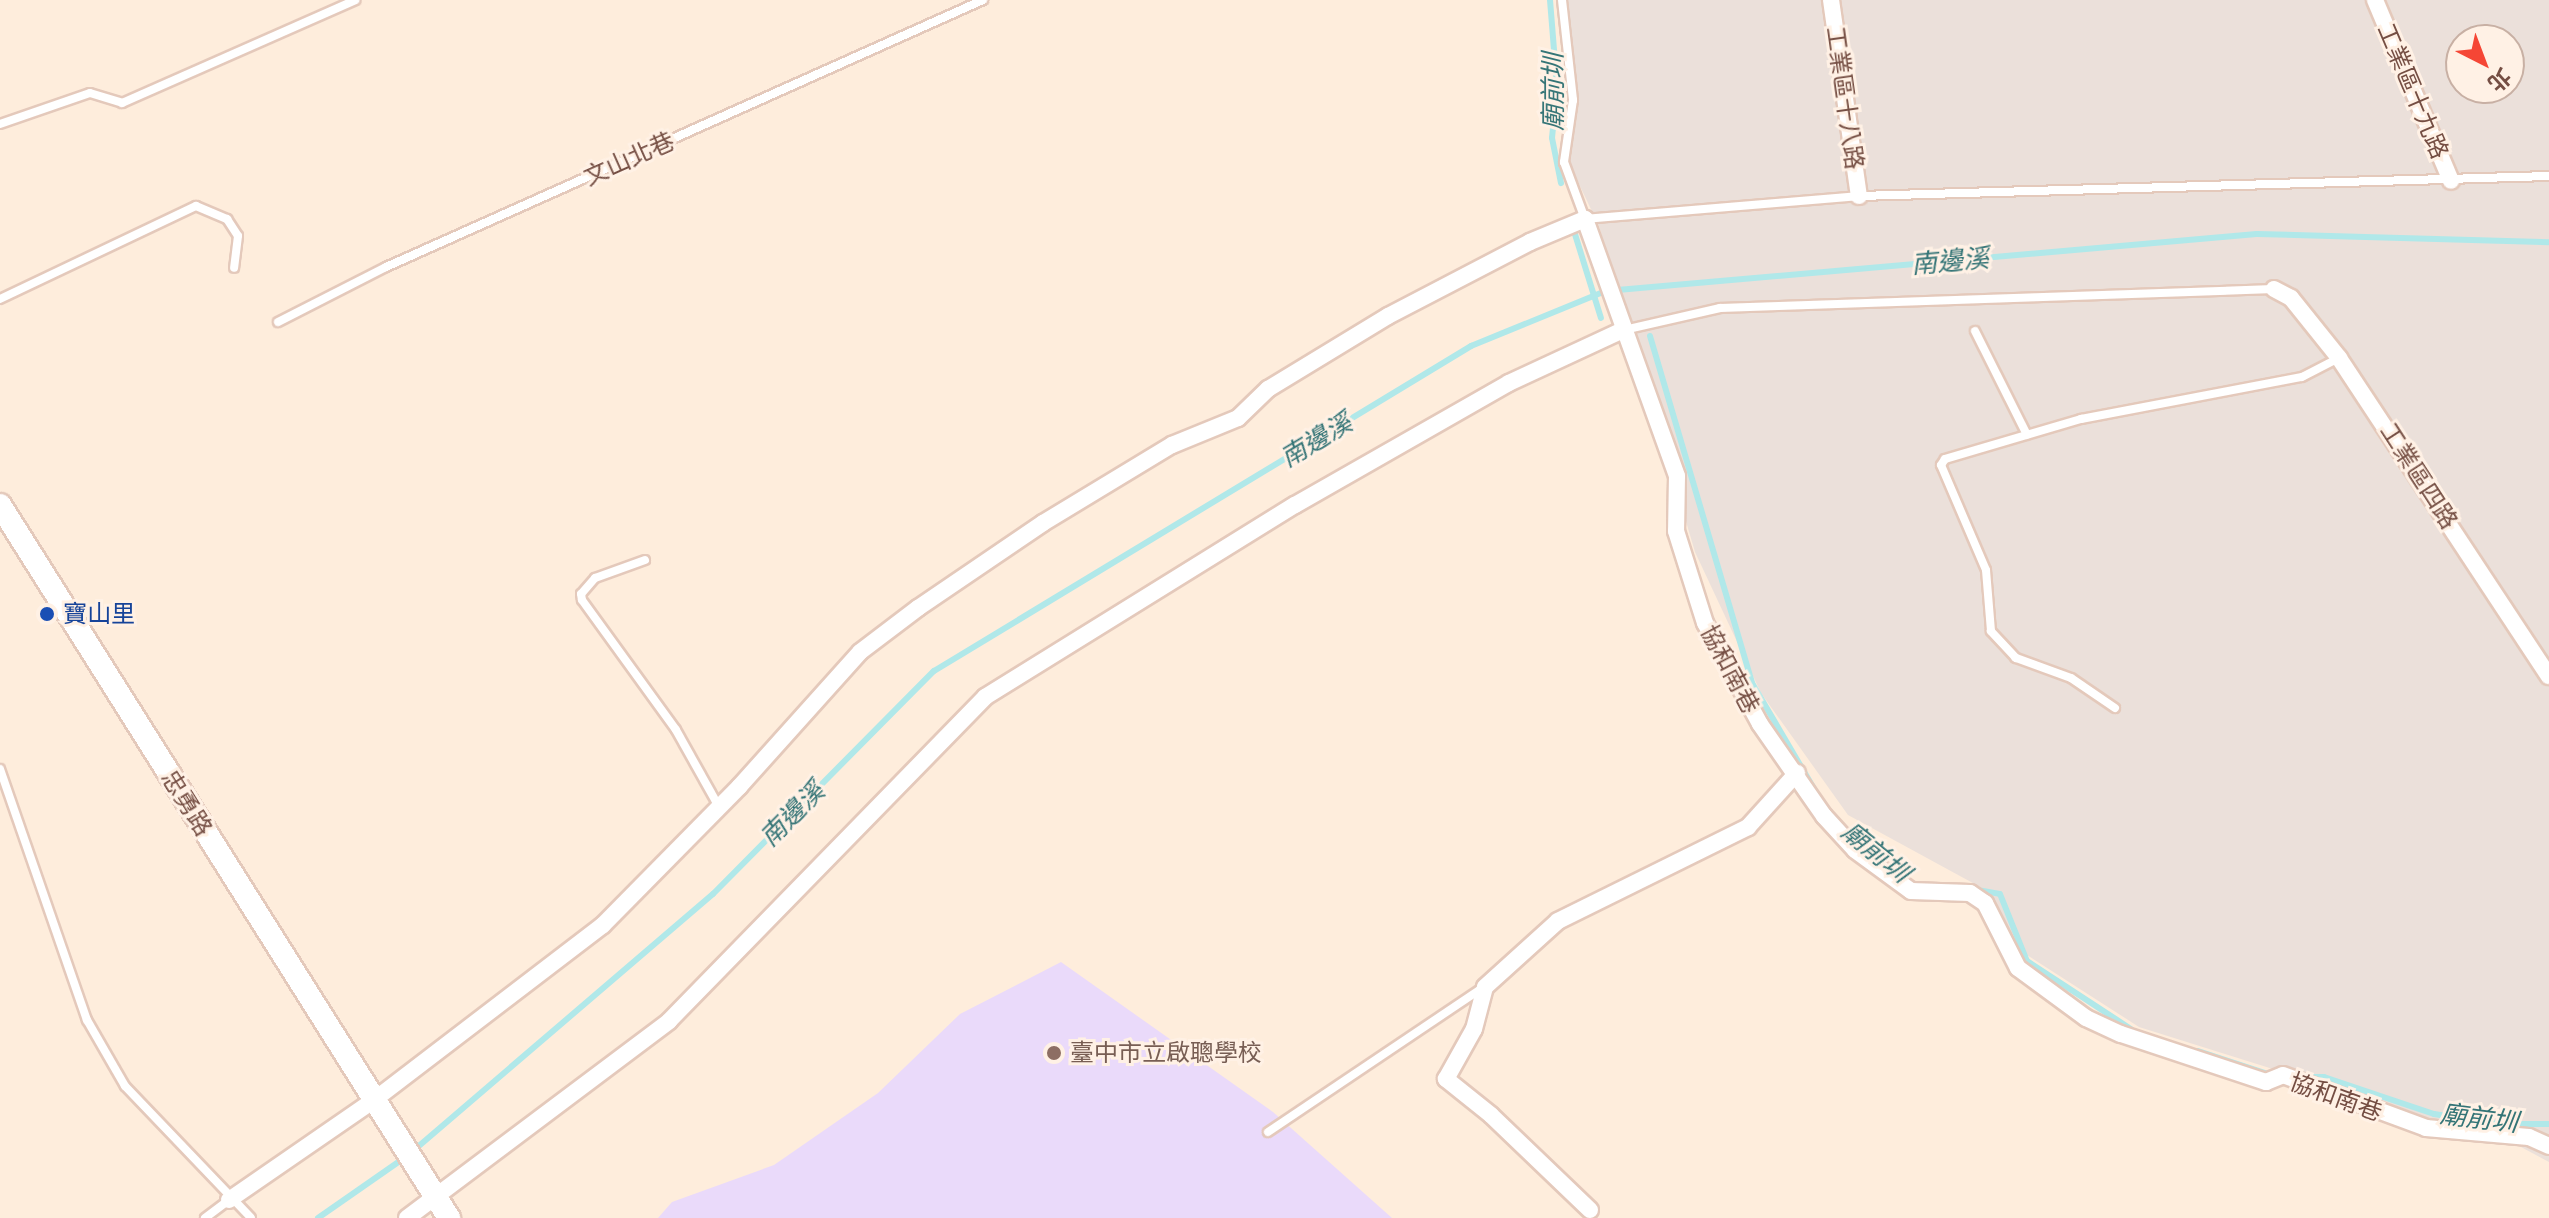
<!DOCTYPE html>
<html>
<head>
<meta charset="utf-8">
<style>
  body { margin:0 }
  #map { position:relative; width:2549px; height:1218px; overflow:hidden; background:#feeddc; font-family:Ubuntu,"Noto Sans TC",sans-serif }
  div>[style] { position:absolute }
  .industrial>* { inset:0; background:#ebe0da }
  .education>* { inset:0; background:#eadafa }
  .stream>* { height:6px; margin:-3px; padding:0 3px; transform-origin:3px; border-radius:3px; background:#b0e8e9 }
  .roads { filter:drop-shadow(2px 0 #e4c9bb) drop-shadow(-2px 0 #e4c9bb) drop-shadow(0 2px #e4c9bb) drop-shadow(0 -2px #e4c9bb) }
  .lane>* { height:8px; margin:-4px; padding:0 4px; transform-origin:4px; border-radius:4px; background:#fff }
  .street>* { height:16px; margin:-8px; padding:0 8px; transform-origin:8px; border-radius:8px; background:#fff }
  .secondary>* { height:22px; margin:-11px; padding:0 11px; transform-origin:11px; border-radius:11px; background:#fff }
  .dots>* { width:22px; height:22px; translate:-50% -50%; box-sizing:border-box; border:4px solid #fff1e5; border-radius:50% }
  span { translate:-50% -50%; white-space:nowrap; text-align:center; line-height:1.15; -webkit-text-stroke:6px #fff1e5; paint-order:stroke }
  .street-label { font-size:24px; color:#754e43 }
  .transit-label { font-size:24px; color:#164399 }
  .left { translate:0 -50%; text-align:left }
  .education-label { font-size:24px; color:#785e54 }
  .water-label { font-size:26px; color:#347476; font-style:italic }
  .north { position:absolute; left:2445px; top:24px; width:80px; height:80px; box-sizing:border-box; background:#fff1e5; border:2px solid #c8b0a4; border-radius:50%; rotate:138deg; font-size:22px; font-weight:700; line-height:32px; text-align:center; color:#754e43 }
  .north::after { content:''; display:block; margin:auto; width:28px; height:36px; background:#f54635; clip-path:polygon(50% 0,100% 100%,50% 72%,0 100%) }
</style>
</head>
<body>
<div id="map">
  <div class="industrial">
    <i style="clip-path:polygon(evenodd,1568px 0,2549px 0,2549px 1162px,2521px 1147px,2139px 1027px,2027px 955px,1982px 888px,1848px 815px,1761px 693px,1695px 552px,1599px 226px,1568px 161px,1577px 99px,1568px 0,2461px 40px,2509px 40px,2509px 88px,2461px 88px,2461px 40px)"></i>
  </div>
  <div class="education">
    <i style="clip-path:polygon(1061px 962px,1273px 1112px,1392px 1218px,658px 1218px,672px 1202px,774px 1165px,878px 1093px,960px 1014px)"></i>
  </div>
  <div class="stream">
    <i style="left:1550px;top:0;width:87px;rotate:85.4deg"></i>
    <i style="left:1557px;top:87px;width:51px;rotate:95.6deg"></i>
    <i style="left:1552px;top:138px;width:46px;rotate:78.7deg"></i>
    <i style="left:1574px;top:231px;width:91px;rotate:72.8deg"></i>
    <i style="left:1650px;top:336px;width:362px;rotate:73.6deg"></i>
    <i style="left:1752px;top:683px;width:126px;rotate:59.6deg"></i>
    <i style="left:1846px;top:829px;width:48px;rotate:41.6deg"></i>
    <i style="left:1972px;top:889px;width:28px;rotate:10deg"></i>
    <i style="left:2000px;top:894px;width:72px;rotate:68.1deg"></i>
    <i style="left:2027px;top:961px;width:124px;rotate:33.2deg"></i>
    <i style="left:2198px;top:1051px;width:77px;rotate:18.2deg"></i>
    <i style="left:2306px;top:1077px;width:18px"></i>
    <i style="left:2324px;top:1077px;width:116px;rotate:18.6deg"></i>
    <i style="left:2434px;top:1114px;width:64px;rotate:9deg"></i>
    <i style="left:2497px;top:1124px;width:52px"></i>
    <i style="left:413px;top:1151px;width:395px;rotate:-40.6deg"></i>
    <i style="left:713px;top:894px;width:314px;rotate:-45.3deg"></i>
    <i style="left:934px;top:671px;width:628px;rotate:-31.18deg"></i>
    <i style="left:1471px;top:346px;width:146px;rotate:-22.2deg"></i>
    <i style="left:1606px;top:291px;width:653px;rotate:-5deg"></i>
    <i style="left:2257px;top:234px;width:292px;rotate:1.6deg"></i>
    <i style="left:318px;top:1218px;width:105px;rotate:-34.9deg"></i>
  </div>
  <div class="roads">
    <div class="lane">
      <i style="left:1562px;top:0;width:101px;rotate:83.7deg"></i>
      <i style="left:1573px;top:100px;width:63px;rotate:98.3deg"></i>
      <i style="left:1564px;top:162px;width:61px;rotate:69.8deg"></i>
      <i style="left:1585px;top:219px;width:275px;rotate:-4.8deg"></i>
      <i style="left:1859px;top:196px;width:690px;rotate:-1.66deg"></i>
      <i style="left:0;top:124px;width:95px;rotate:-19deg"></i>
      <i style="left:90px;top:93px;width:34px;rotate:17deg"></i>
      <i style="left:122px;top:103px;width:255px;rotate:-23.8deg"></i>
      <i style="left:0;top:299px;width:217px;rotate:-25.4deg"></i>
      <i style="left:196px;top:206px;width:34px;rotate:23deg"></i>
      <i style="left:227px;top:219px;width:20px;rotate:57deg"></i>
      <i style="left:238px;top:236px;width:32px;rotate:97deg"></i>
      <i style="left:278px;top:322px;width:121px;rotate:-27deg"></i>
      <i style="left:386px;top:267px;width:654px;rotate:-24.1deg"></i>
      <i style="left:1624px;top:330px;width:98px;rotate:-12.9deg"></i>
      <i style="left:1720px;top:308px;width:554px;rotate:-1.96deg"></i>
      <i style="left:1975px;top:331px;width:116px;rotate:63.4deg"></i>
      <i style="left:645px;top:560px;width:53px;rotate:160.2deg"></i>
      <i style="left:595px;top:578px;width:21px;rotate:131deg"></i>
      <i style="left:581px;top:594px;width:6px;rotate:81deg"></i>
      <i style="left:582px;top:600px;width:160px;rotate:54.1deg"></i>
      <i style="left:676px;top:730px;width:88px;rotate:60.8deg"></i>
      <i style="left:2115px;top:708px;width:53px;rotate:-145.7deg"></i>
      <i style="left:2071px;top:678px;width:59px;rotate:-160deg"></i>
      <i style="left:2016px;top:658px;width:37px;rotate:-133deg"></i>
      <i style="left:1991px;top:631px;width:61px;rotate:-94.7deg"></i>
      <i style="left:1986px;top:570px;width:114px;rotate:-113.2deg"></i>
      <i style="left:1941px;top:465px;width:7px;rotate:-56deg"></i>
      <i style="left:1945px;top:459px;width:142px;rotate:-16.4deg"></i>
      <i style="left:2081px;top:419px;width:225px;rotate:-10.8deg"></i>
      <i style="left:2302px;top:377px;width:42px;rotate:-27.2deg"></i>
      <i style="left:0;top:769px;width:266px;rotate:70.9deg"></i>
      <i style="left:87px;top:1020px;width:76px;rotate:60.1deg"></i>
      <i style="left:125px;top:1086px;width:182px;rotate:46.3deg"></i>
      <i style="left:1268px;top:1132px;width:260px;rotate:-33.9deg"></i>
      <i style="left:205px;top:1218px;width:30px;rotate:-37deg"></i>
    </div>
    <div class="street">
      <i style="left:1831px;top:0;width:198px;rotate:81.9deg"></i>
      <i style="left:2375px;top:0;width:196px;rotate:67.2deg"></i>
      <i style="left:2274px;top:289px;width:19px;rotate:28deg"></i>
      <i style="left:2291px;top:298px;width:77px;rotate:51.3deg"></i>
      <i style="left:2339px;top:358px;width:381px;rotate:56.6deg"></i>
      <i style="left:229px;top:1200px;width:176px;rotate:-34.6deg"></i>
      <i style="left:374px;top:1100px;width:288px;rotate:-37.4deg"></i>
      <i style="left:603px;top:925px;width:194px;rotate:-45.4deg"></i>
      <i style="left:739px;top:787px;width:181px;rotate:-48.1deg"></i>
      <i style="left:860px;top:652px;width:73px;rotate:-37.2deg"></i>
      <i style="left:918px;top:608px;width:151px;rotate:-34.2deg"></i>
      <i style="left:1043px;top:523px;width:151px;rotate:-31.2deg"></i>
      <i style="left:1172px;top:445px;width:71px;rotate:-22.2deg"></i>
      <i style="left:1238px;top:418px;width:42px;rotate:-44deg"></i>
      <i style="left:1268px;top:389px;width:140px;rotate:-31.3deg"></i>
      <i style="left:1388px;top:316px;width:160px;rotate:-27.5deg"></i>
      <i style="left:1530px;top:242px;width:60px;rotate:-22.7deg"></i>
      <i style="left:1585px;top:219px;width:273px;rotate:70.3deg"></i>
      <i style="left:1677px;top:476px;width:55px;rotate:91deg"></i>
      <i style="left:1676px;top:531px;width:96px;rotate:72.5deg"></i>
      <i style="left:1705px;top:623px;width:115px;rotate:61.4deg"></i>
      <i style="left:1760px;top:724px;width:112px;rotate:55.2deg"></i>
      <i style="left:1824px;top:816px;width:46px;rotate:47.6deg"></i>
      <i style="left:1855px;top:850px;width:69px;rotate:36.2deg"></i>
      <i style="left:1911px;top:891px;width:59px;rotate:1.9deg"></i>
      <i style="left:1970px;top:893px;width:18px;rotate:34deg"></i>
      <i style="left:1985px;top:903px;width:73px;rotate:63.1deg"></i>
      <i style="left:2018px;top:968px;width:84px;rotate:36.3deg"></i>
      <i style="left:2086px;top:1018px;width:38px;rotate:25deg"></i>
      <i style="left:2121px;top:1034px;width:153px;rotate:18.3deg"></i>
      <i style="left:2266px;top:1082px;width:18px;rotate:-22deg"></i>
      <i style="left:2283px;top:1075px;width:153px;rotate:20.3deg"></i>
      <i style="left:2426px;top:1128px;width:103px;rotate:5deg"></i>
      <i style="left:2529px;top:1137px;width:22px;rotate:24deg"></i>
      <i style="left:1590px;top:1210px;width:137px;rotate:-136.2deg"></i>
      <i style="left:1491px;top:1115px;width:58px;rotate:-141.3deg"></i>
      <i style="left:1446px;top:1079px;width:57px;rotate:-60.8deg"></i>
      <i style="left:1474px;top:1029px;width:43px;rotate:-75.3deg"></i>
      <i style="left:1485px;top:987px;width:98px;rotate:-42.1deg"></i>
      <i style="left:1558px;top:921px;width:212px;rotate:-26.3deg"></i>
      <i style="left:1748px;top:827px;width:73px;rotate:-47.8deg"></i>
      <i style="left:407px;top:1218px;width:328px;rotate:-36.9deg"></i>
      <i style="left:669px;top:1021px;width:453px;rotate:-45.7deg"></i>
      <i style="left:985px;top:697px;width:365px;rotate:-31.8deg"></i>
      <i style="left:1295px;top:505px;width:246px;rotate:-29.7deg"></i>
      <i style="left:1509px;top:383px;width:126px;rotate:-24.9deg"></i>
    </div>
    <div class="secondary">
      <i style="left:0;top:505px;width:843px;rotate:57.8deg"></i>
    </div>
  </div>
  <div class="dots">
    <i style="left:47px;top:614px;background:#1a4fb4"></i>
    <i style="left:1054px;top:1053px;background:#8d6e63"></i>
  </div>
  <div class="street-label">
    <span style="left:2413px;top:91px;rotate:67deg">工業區十九路</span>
    <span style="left:1845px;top:98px;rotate:82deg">工業區十八路</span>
    <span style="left:629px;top:159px;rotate:-24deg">文山北巷</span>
    <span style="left:2419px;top:476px;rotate:57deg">工業區四路</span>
    <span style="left:1730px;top:669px;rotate:62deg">協和南巷</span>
    <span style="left:187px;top:803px;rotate:58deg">忠勇路</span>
    <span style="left:2336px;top:1097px;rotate:20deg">協和南巷</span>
  </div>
  <div class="transit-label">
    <span class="left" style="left:63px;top:614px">寶山里</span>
  </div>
  <div class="education-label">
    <span class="left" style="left:1070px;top:1053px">臺中市立啟聰學校</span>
  </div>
  <div class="water-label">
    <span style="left:1553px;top:92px;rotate:-90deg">廟前圳</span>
    <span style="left:1950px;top:261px;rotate:-5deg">南邊溪</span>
    <span style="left:1316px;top:440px;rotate:-31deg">南邊溪</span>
    <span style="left:792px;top:814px;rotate:-45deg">南邊溪</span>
    <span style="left:1876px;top:852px;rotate:39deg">廟前圳</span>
    <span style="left:2479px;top:1118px;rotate:7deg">廟前圳</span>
  </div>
  <div class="north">北</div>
</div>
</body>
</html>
